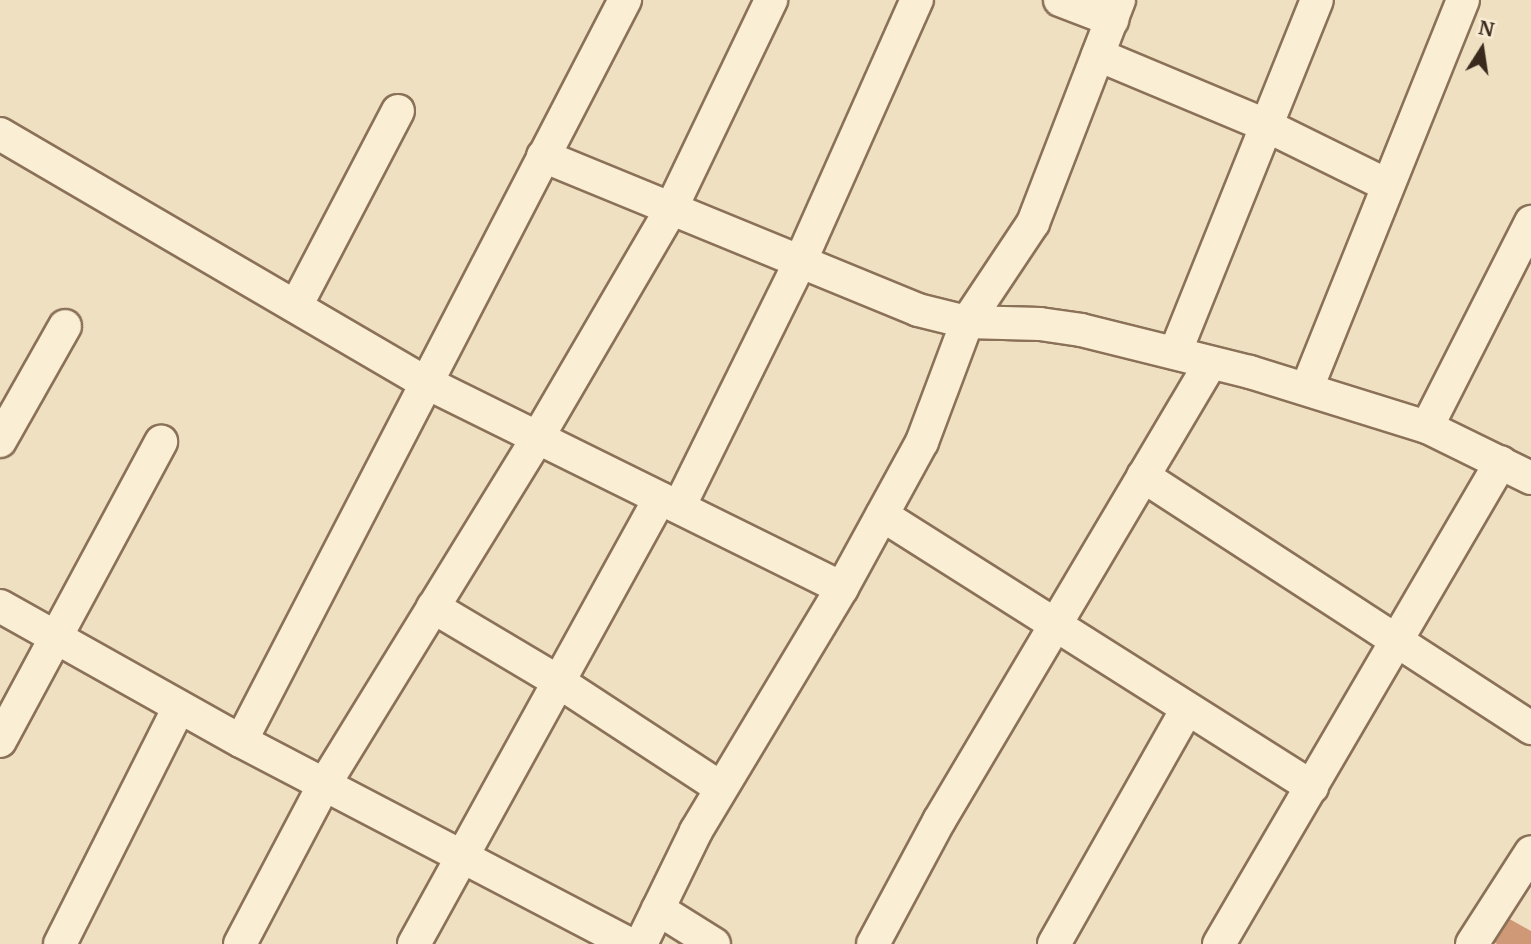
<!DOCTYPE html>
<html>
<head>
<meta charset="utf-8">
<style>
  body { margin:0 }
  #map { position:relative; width:1531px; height:944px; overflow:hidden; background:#f0e0c2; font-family:Merriweather,serif }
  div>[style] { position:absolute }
  .building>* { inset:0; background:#cf9876 }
  .roads { filter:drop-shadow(2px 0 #8a7158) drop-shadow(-2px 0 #8a7158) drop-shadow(0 2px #8a7158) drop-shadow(0 -2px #8a7158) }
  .minor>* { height:32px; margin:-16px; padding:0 16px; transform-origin:16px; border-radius:16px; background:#faeed5 }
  span { translate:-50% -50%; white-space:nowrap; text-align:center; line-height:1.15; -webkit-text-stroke:7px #f7ebd2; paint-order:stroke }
  .north { position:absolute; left:1447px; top:14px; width:70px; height:70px; -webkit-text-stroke:5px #f7ebd2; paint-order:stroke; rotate:12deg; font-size:19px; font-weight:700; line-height:28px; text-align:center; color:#392a1d }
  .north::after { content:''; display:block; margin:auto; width:24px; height:32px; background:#392a1d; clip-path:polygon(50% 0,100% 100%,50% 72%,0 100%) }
</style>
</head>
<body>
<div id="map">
  <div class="building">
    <i style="clip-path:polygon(1497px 912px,1531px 931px,1531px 944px,1497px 944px,1483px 936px)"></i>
  </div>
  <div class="roads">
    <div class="minor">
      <i style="left:1060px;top:0;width:56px;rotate:21deg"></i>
      <i style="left:1098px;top:55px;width:181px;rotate:22.7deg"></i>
      <i style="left:1265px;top:125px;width:136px;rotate:26.2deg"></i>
      <i style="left:0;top:134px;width:492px;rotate:30.3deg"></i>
      <i style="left:425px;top:382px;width:465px;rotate:26.3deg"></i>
      <i style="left:543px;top:156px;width:405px;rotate:22.3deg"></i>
      <i style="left:918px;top:310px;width:50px;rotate:13.8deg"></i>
      <i style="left:967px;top:322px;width:73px;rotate:1.6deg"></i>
      <i style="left:1040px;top:324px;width:41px;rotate:8.3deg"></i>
      <i style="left:1081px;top:330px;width:174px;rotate:14deg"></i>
      <i style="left:1250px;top:372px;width:185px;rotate:17.3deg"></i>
      <i style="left:1427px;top:427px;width:116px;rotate:26.1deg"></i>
      <i style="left:296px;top:306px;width:220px;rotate:-62.4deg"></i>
      <i style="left:1175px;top:353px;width:380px;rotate:-68.1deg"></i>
      <i style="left:1307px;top:388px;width:418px;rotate:-68.1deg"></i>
      <i style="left:1427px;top:427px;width:230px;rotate:-63.1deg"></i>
      <i style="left:0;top:441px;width:132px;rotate:-60.5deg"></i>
      <i style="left:1143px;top:476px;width:463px;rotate:33deg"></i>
      <i style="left:679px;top:507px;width:275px;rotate:-63.7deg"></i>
      <i style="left:801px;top:260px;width:285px;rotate:-66deg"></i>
      <i style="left:882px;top:515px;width:509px;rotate:32.32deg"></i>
      <i style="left:0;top:606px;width:276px;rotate:29.3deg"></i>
      <i style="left:241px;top:741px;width:439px;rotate:27.6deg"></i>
      <i style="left:433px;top:607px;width:143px;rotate:30.7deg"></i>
      <i style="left:556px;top:680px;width:197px;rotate:33.2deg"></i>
      <i style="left:0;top:741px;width:340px;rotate:-61.7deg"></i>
      <i style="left:241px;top:741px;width:835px;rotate:-62.61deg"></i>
      <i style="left:658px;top:909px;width:66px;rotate:32deg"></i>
      <i style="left:60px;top:944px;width:265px;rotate:-63.3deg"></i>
      <i style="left:240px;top:944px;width:180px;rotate:-62.2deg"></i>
      <i style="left:324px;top:785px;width:409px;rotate:-58.4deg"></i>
      <i style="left:538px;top:437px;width:264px;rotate:-59.7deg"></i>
      <i style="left:671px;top:209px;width:232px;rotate:-64.4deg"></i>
      <i style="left:414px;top:944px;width:509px;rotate:-61.12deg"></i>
      <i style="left:641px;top:944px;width:126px;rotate:-64deg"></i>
      <i style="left:696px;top:831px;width:283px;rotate:-59deg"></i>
      <i style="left:842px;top:588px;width:166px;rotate:-61.3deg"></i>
      <i style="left:922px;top:442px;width:128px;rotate:-69.4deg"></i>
      <i style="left:967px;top:322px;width:119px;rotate:-56.3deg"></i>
      <i style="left:1033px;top:223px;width:239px;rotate:-68.9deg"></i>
      <i style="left:873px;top:944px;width:140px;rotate:-61.8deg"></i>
      <i style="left:939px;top:821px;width:531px;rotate:-59.33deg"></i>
      <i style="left:1054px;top:944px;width:270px;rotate:-60.5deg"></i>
      <i style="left:1219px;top:944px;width:558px;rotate:-59.67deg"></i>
      <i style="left:1472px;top:944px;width:109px;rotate:-57.3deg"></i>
    </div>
  </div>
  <div class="north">N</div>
</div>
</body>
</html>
